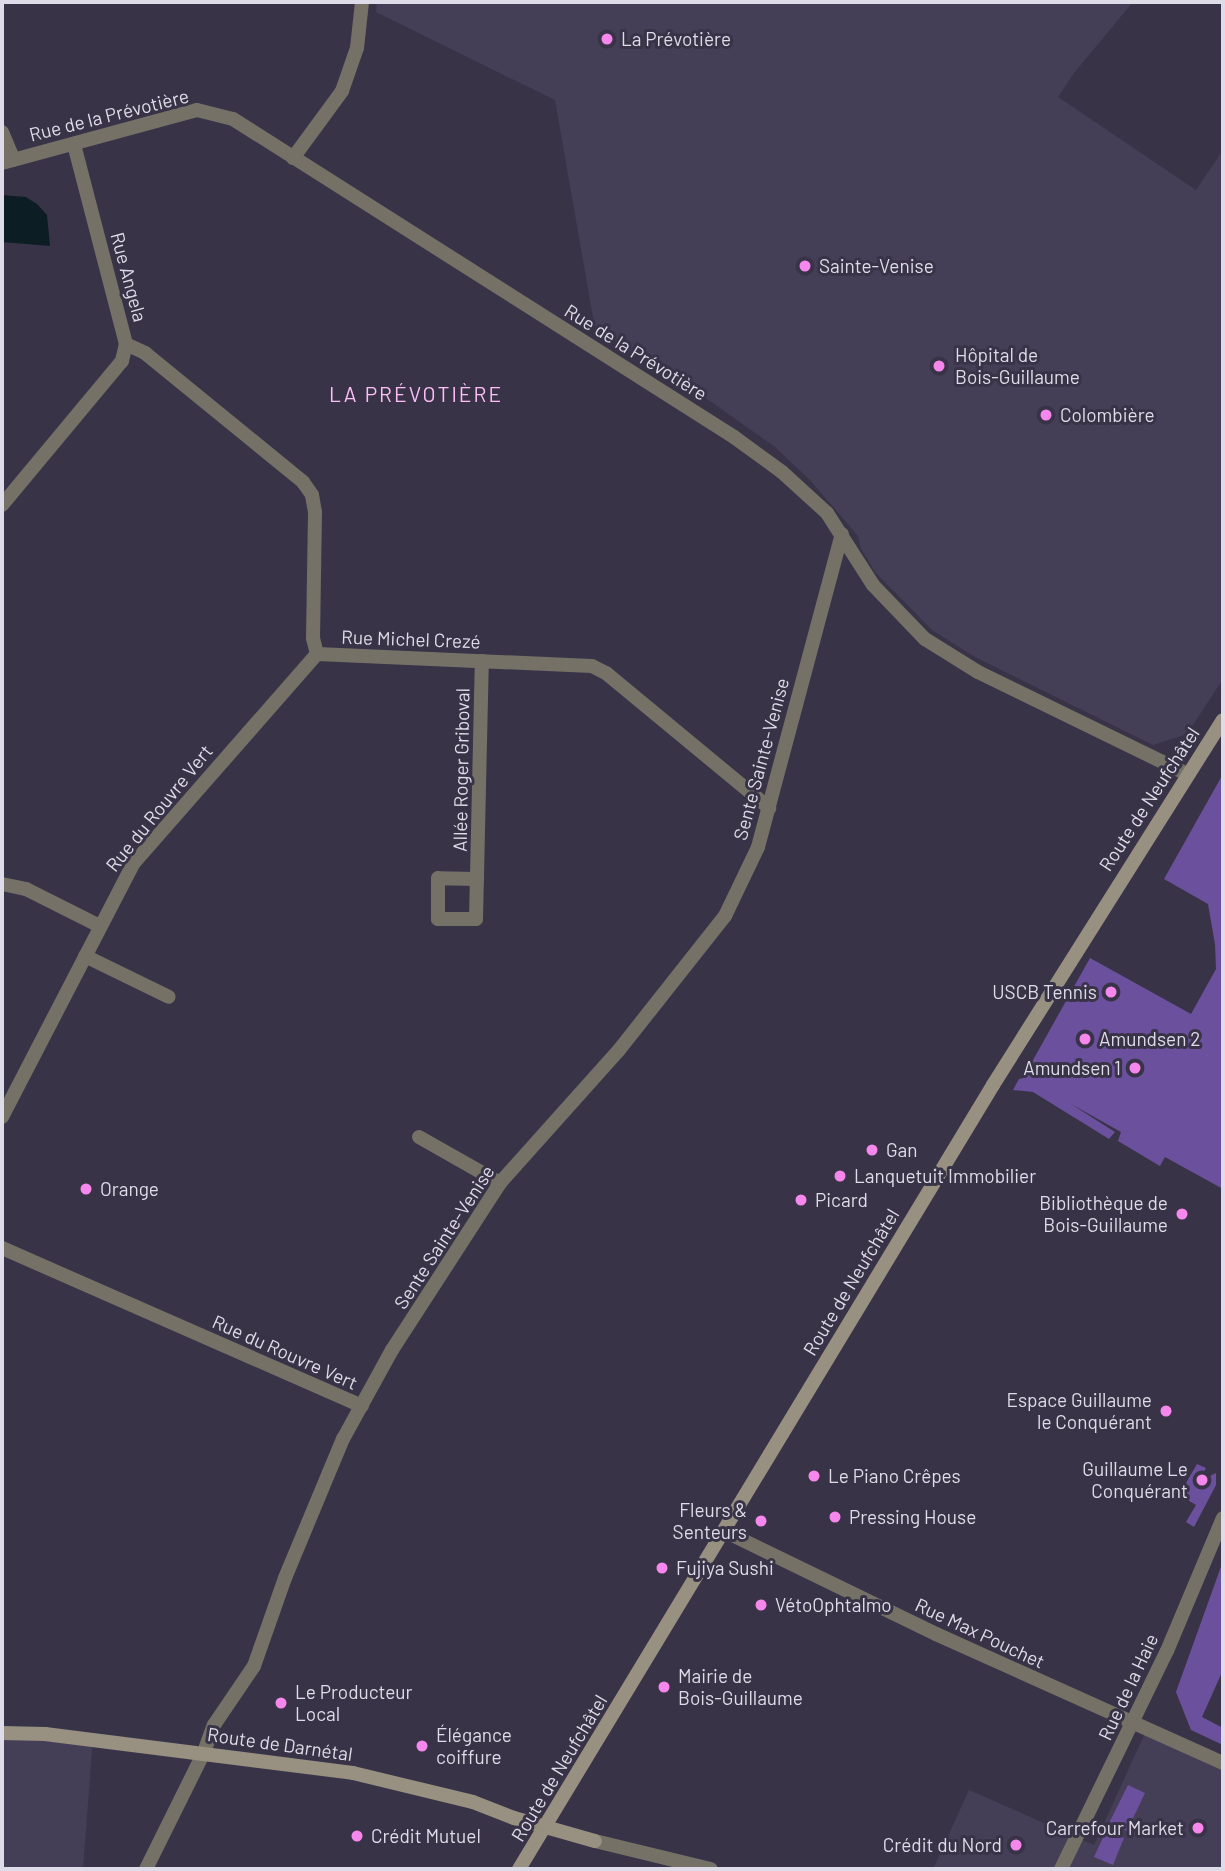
<!DOCTYPE html>
<html>
<head>
<meta charset="utf-8">
<style>
  body { margin:0 }
  #map { position:relative; width:1225px; height:1871px; overflow:hidden; background:#393348; font-family:Barlow,sans-serif }
  div>[style] { position:absolute }
  .built>* { inset:0; background:#453e57 }
  .green>* { inset:0; background:#6b519d }
  .water>* { inset:0; background:#0c1e24 }
  .minor>* { height:14px; margin:-7px; padding:0 7px; transform-origin:7px; border-radius:7px; background:#757167 }
  .secondary>* { height:14px; margin:-7px; padding:0 7px; transform-origin:7px; border-radius:7px; background:#989181 }
  .dots>* { width:19px; height:19px; translate:-50% -50%; box-sizing:border-box; border:4px solid #393348; border-radius:50% }
  span { translate:-50% -50%; white-space:nowrap; text-align:center; line-height:1.15; -webkit-text-stroke:6px #393348; paint-order:stroke }
  .poi-label { font-size:19px; color:#dfdce9 }
  .left { translate:0 -50%; text-align:left }
  .right { translate:-100% -50%; text-align:right }
  .street-label { font-size:19px; color:#dfdce9 }
  .neighbourhood-label { font-size:21px; color:#fdbff6; letter-spacing:2px }
  .frame { position:absolute; inset:0; border:4px solid #dfdce9; pointer-events:none }
</style>
</head>
<body>
<div id="map">
  <div class="built">
    <i style="clip-path:polygon(377px 2px,1133px 2px,1074px 73px,1058px 97px,1196px 190px,1223px 150px,1223px 679px,1187px 734px,1153px 745px,975px 657px,932px 630px,876px 573px,861px 549px,858px 536px,810px 480px,775px 447px,713px 403px,595px 329px,555px 100px,376px 12px)"></i>
    <i style="clip-path:polygon(1145px 1733px,1223px 1770px,1223px 1869px,933px 1869px,969px 1790px,1094px 1845px)"></i>
    <i style="clip-path:polygon(2px 1736px,93px 1738px,83px 1869px,2px 1869px)"></i>
  </div>
  <div class="green">
    <i style="clip-path:polygon(1223px 774px,1223px 1189px,1165px 1157px,1160px 1166px,1118px 1141px,1121px 1132px,1071px 1104px,1115px 1132px,1109px 1139px,1033px 1092px,1013px 1090px,1019px 1079px,1023px 1078px,1090px 958px,1191px 1014px,1216px 969px,1215px 944px,1208px 904px,1164px 879px)"></i>
    <i style="clip-path:polygon(1197px 1464px,1206px 1468px,1204px 1472px,1210px 1476px,1216px 1473px,1216px 1485px,1194px 1527px,1186px 1522px,1196px 1505px,1179px 1495px)"></i>
    <i style="clip-path:polygon(1223px 1561px,1223px 1670px,1202px 1717px,1223px 1728px,1223px 1745px,1191px 1730px,1176px 1692px)"></i>
    <i style="clip-path:polygon(1128px 1785px,1145px 1793px,1127px 1831px,1109px 1823px)"></i>
    <i style="clip-path:polygon(1106px 1831px,1124px 1838px,1113px 1865px,1094px 1857px)"></i>
  </div>
  <div class="water">
    <i style="clip-path:polygon(2px 195px,26px 197px,37px 204px,47px 215px,50px 246px,2px 242px)"></i>
  </div>
  <div class="minor">
    <i style="left:2px;top:132px;width:30px;rotate:67deg"></i>
    <i style="left:293px;top:158px;width:83px;rotate:-53.8deg"></i>
    <i style="left:342px;top:91px;width:46px;rotate:-70.8deg"></i>
    <i style="left:357px;top:48px;width:46px;rotate:-83.8deg"></i>
    <i style="left:2px;top:163px;width:202px;rotate:-15.2deg"></i>
    <i style="left:197px;top:110px;width:37px;rotate:14deg"></i>
    <i style="left:233px;top:119px;width:593px;rotate:32.4deg"></i>
    <i style="left:734px;top:437px;width:59px;rotate:36.1deg"></i>
    <i style="left:782px;top:472px;width:61px;rotate:42.3deg"></i>
    <i style="left:827px;top:513px;width:85px;rotate:57.4deg"></i>
    <i style="left:873px;top:585px;width:75px;rotate:46.1deg"></i>
    <i style="left:925px;top:639px;width:62px;rotate:31.9deg"></i>
    <i style="left:978px;top:672px;width:233px;rotate:26deg"></i>
    <i style="left:126px;top:344px;width:21px;rotate:25deg"></i>
    <i style="left:145px;top:353px;width:204px;rotate:39.2deg"></i>
    <i style="left:303px;top:482px;width:16px;rotate:55deg"></i>
    <i style="left:312px;top:495px;width:17px;rotate:80deg"></i>
    <i style="left:315px;top:512px;width:126px;rotate:90.9deg"></i>
    <i style="left:313px;top:638px;width:16px;rotate:76deg"></i>
    <i style="left:317px;top:654px;width:275px;rotate:2.5deg"></i>
    <i style="left:592px;top:666px;width:16px;rotate:27deg"></i>
    <i style="left:606px;top:673px;width:212px;rotate:39.6deg"></i>
    <i style="left:2px;top:505px;width:187px;rotate:-50.2deg"></i>
    <i style="left:122px;top:361px;width:17px;rotate:-77deg"></i>
    <i style="left:126px;top:344px;width:207px;rotate:-104.6deg"></i>
    <i style="left:477px;top:879px;width:39px;rotate:-179deg"></i>
    <i style="left:438px;top:878px;width:41px;rotate:90deg"></i>
    <i style="left:438px;top:919px;width:38px"></i>
    <i style="left:476px;top:919px;width:258px;rotate:-88.7deg"></i>
    <i style="left:2px;top:884px;width:25px;rotate:12deg"></i>
    <i style="left:26px;top:889px;width:83px;rotate:26.6deg"></i>
    <i style="left:85px;top:956px;width:93px;rotate:26deg"></i>
    <i style="left:2px;top:1117px;width:285px;rotate:-62.6deg"></i>
    <i style="left:133px;top:864px;width:279px;rotate:-48.8deg"></i>
    <i style="left:419px;top:1137px;width:93px;rotate:29.6deg"></i>
    <i style="left:2px;top:1248px;width:393px;rotate:23.7deg"></i>
    <i style="left:724px;top:1531px;width:236px;rotate:25.9deg"></i>
    <i style="left:936px;top:1634px;width:315px;rotate:24.2deg"></i>
    <i style="left:595px;top:1841px;width:119px;rotate:13.6deg"></i>
    <i style="left:146px;top:1869px;width:131px;rotate:-63.6deg"></i>
    <i style="left:204px;top:1752px;width:29px;rotate:-70deg"></i>
    <i style="left:214px;top:1725px;width:71px;rotate:-55.9deg"></i>
    <i style="left:254px;top:1666px;width:93px;rotate:-70.6deg"></i>
    <i style="left:285px;top:1578px;width:151px;rotate:-67.4deg"></i>
    <i style="left:343px;top:1439px;width:102px;rotate:-61.2deg"></i>
    <i style="left:392px;top:1350px;width:199px;rotate:-57.1deg"></i>
    <i style="left:500px;top:1183px;width:178px;rotate:-48.2deg"></i>
    <i style="left:619px;top:1050px;width:171px;rotate:-51.7deg"></i>
    <i style="left:725px;top:916px;width:76px;rotate:-64.4deg"></i>
    <i style="left:758px;top:847px;width:324px;rotate:-75deg"></i>
    <i style="left:1061px;top:1869px;width:242px;rotate:-64.1deg"></i>
    <i style="left:1167px;top:1651px;width:144px;rotate:-67.2deg"></i>
  </div>
  <div class="secondary">
    <i style="left:2px;top:1733px;width:43px;rotate:1.3deg"></i>
    <i style="left:45px;top:1734px;width:310px;rotate:7.2deg"></i>
    <i style="left:353px;top:1773px;width:123px;rotate:13.6deg"></i>
    <i style="left:473px;top:1802px;width:44px;rotate:21.3deg"></i>
    <i style="left:514px;top:1818px;width:84px;rotate:15.9deg"></i>
    <i style="left:519px;top:1869px;width:916px;rotate:-58.84deg"></i>
    <i style="left:993px;top:1085px;width:431px;rotate:-57.8deg"></i>
  </div>
  <div class="dots">
    <i style="left:607px;top:39px;background:#f688ed"></i>
    <i style="left:805px;top:266px;background:#f688ed"></i>
    <i style="left:939px;top:366px;background:#f688ed"></i>
    <i style="left:1046px;top:415px;background:#f688ed"></i>
    <i style="left:1111px;top:992px;background:#f688ed"></i>
    <i style="left:1085px;top:1039px;background:#f688ed"></i>
    <i style="left:1135px;top:1068px;background:#f688ed"></i>
    <i style="left:872px;top:1150px;background:#f688ed"></i>
    <i style="left:840px;top:1176px;background:#f688ed"></i>
    <i style="left:86px;top:1189px;background:#f688ed"></i>
    <i style="left:801px;top:1200px;background:#f688ed"></i>
    <i style="left:1182px;top:1214px;background:#f688ed"></i>
    <i style="left:1166px;top:1411px;background:#f688ed"></i>
    <i style="left:814px;top:1476px;background:#f688ed"></i>
    <i style="left:1202px;top:1480px;background:#f688ed"></i>
    <i style="left:835px;top:1517px;background:#f688ed"></i>
    <i style="left:761px;top:1521px;background:#f688ed"></i>
    <i style="left:662px;top:1568px;background:#f688ed"></i>
    <i style="left:761px;top:1605px;background:#f688ed"></i>
    <i style="left:664px;top:1687px;background:#f688ed"></i>
    <i style="left:281px;top:1703px;background:#f688ed"></i>
    <i style="left:422px;top:1746px;background:#f688ed"></i>
    <i style="left:1198px;top:1828px;background:#f688ed"></i>
    <i style="left:357px;top:1836px;background:#f688ed"></i>
    <i style="left:1016px;top:1845px;background:#f688ed"></i>
  </div>
  <div class="poi-label">
    <span class="left" style="left:621px;top:39px">La Prévotière</span>
    <span class="left" style="left:819px;top:266px">Sainte-Venise</span>
    <span class="left" style="left:955px;top:366px">Hôpital de<br>Bois-Guillaume</span>
    <span class="left" style="left:1060px;top:415px">Colombière</span>
    <span class="right" style="left:1097px;top:992px">USCB Tennis</span>
    <span class="left" style="left:1099px;top:1039px">Amundsen 2</span>
    <span class="right" style="left:1121px;top:1068px">Amundsen 1</span>
    <span class="left" style="left:886px;top:1150px">Gan</span>
    <span class="left" style="left:854px;top:1176px">Lanquetuit Immobilier</span>
    <span class="left" style="left:100px;top:1189px">Orange</span>
    <span class="left" style="left:815px;top:1200px">Picard</span>
    <span class="right" style="left:1168px;top:1214px">Bibliothèque de<br>Bois-Guillaume</span>
    <span class="right" style="left:1152px;top:1411px">Espace Guillaume<br>le Conquérant</span>
    <span class="right" style="left:1188px;top:1480px">Guillaume Le<br>Conquérant</span>
    <span class="left" style="left:828px;top:1476px">Le Piano Crêpes</span>
    <span class="right" style="left:747px;top:1521px">Fleurs &amp;<br>Senteurs</span>
    <span class="left" style="left:849px;top:1517px">Pressing House</span>
    <span class="left" style="left:676px;top:1568px">Fujiya Sushi</span>
    <span class="left" style="left:775px;top:1605px">VétoOphtalmo</span>
    <span class="left" style="left:678px;top:1687px">Mairie de<br>Bois-Guillaume</span>
    <span class="left" style="left:295px;top:1703px">Le Producteur<br>Local</span>
    <span class="left" style="left:436px;top:1746px">Élégance<br>coiffure</span>
    <span class="right" style="left:1184px;top:1828px">Carrefour Market</span>
    <span class="left" style="left:371px;top:1836px">Crédit Mutuel</span>
    <span class="right" style="left:1002px;top:1845px">Crédit du Nord</span>
  </div>
  <div class="street-label">
    <span style="left:109px;top:115px;rotate:-14deg">Rue de la Prévotière</span>
    <span style="left:129px;top:277px;rotate:75deg">Rue Angela</span>
    <span style="left:636px;top:352px;rotate:32deg">Rue de la Prévotière</span>
    <span style="left:411px;top:639px;rotate:2deg">Rue Michel Crezé</span>
    <span style="left:761px;top:759px;rotate:-75deg">Sente Sainte-Venise</span>
    <span style="left:461px;top:770px;rotate:-89deg">Allée Roger Griboval</span>
    <span style="left:1149px;top:799px;rotate:-57deg">Route de Neufchâtel</span>
    <span style="left:159px;top:808px;rotate:-51deg">Rue du Rouvre Vert</span>
    <span style="left:444px;top:1237px;rotate:-57deg">Sente Sainte-Venise</span>
    <span style="left:851px;top:1282px;rotate:-59deg">Route de Neufchâtel</span>
    <span style="left:285px;top:1352px;rotate:24deg">Rue du Rouvre Vert</span>
    <span style="left:980px;top:1633px;rotate:25deg">Rue Max Pouchet</span>
    <span style="left:1128px;top:1687px;rotate:-65deg">Rue de la Haie</span>
    <span style="left:280px;top:1744px;rotate:8deg">Route de Darnétal</span>
    <span style="left:559px;top:1768px;rotate:-59deg">Route de Neufchâtel</span>
  </div>
  <div class="neighbourhood-label">
    <span style="left:416px;top:394px">LA PRÉVOTIÈRE</span>
  </div>
  <div class="frame"></div>
</div>
</body>
</html>
